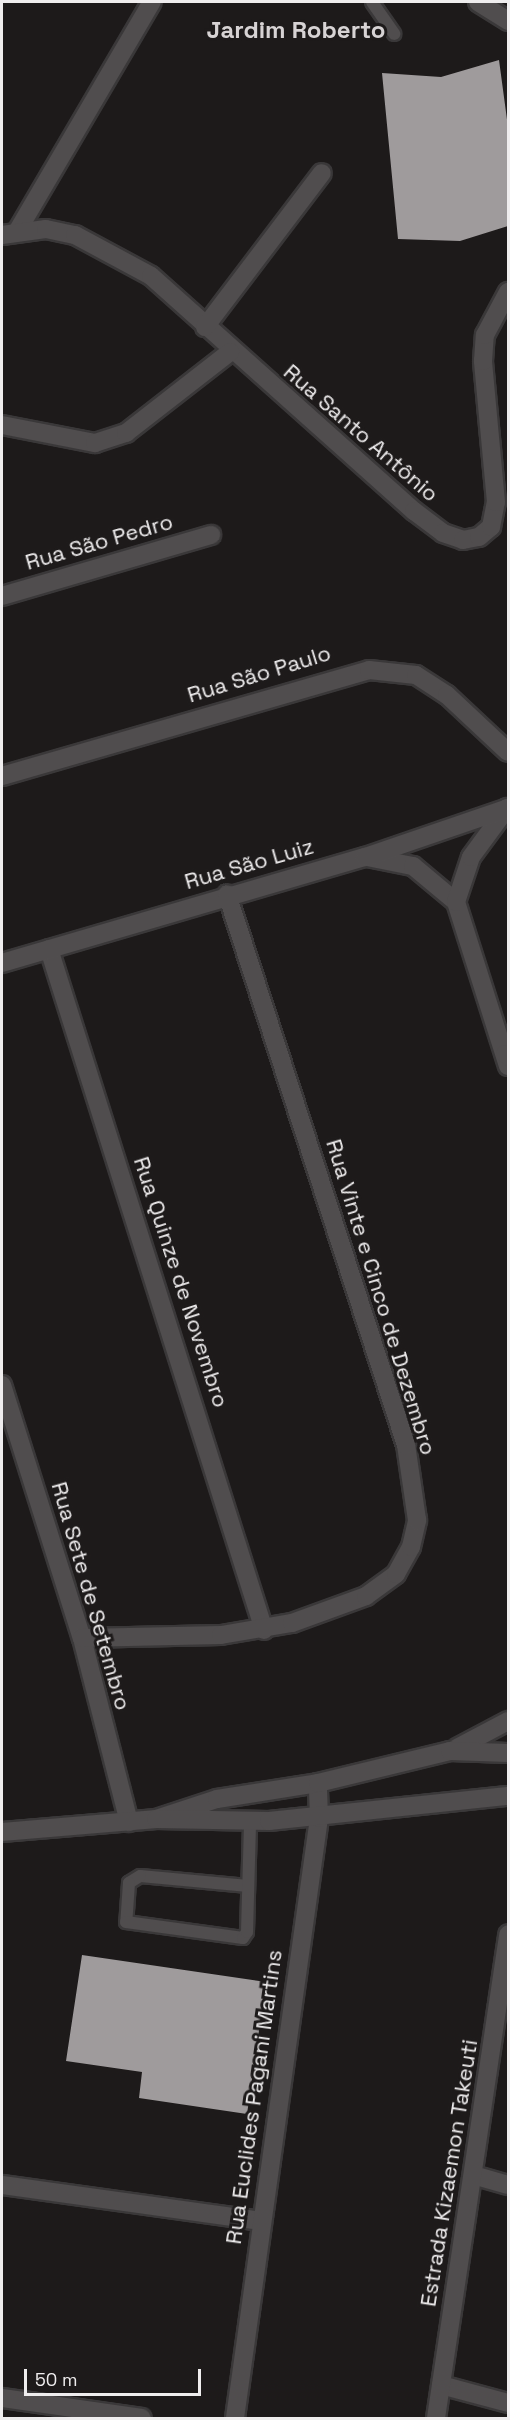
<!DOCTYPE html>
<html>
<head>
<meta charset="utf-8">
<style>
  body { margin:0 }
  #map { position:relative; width:510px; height:2420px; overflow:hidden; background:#1d1a1a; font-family:"Space Grotesk",sans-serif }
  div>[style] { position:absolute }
  .building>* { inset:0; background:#9f9b9c }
  .roads { filter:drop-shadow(2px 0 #3a3839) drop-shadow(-2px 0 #3a3839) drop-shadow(0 2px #3a3839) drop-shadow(0 -2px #3a3839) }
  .lane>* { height:12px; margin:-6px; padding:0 6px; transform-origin:6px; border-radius:6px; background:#504d4e }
  .street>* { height:18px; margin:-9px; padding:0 9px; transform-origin:9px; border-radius:9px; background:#504d4e }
  .secondary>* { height:18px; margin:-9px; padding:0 9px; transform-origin:9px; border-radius:9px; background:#504d4e }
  span { translate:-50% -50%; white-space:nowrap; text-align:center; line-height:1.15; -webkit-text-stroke:6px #1d1a1a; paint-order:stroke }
  .street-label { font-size:22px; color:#efedee }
  .neighbourhood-label { font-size:24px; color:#d7d3d4; font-weight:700 }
  .frame { position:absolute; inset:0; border:3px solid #efedee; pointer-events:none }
  .scale { position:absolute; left:24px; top:2369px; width:177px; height:27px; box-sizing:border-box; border:3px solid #efedee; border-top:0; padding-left:8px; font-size:18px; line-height:21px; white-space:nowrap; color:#efedee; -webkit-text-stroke:4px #1d1a1a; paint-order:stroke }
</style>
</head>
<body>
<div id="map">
  <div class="building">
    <i style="clip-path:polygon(499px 60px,508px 127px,508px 226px,460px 241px,398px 239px,382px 73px,441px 77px)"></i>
    <i style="clip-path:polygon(82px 1955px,266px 1982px,247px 2114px,139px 2098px,142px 2072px,66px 2061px)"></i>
  </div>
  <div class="roads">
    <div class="lane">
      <i style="left:372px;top:2px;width:39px;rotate:55deg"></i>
      <i style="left:248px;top:1886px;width:108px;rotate:-174.7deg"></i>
      <i style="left:140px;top:1876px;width:13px;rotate:148deg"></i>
      <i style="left:129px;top:1883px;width:39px;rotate:94deg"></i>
      <i style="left:126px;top:1922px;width:118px;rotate:7.8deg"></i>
      <i style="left:243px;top:1938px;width:7px;rotate:-56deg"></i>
      <i style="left:247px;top:1932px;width:110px;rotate:-88.4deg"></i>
    </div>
    <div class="street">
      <i style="left:478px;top:2px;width:36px;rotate:32deg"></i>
      <i style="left:18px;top:230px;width:264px;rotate:-59.6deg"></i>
      <i style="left:2px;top:235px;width:44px;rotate:-7.8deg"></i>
      <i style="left:46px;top:229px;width:30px;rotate:12deg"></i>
      <i style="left:75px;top:235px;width:86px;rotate:28.3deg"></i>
      <i style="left:151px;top:276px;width:353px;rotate:41.8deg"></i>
      <i style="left:414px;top:511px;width:36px;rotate:37deg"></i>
      <i style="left:443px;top:533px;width:21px;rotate:19deg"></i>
      <i style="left:463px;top:540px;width:16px;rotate:-11deg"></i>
      <i style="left:479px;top:537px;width:16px;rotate:-40deg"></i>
      <i style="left:491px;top:527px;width:25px;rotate:-79deg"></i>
      <i style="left:496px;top:502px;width:142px;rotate:-95.3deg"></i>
      <i style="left:483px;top:361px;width:26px;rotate:-86deg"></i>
      <i style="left:485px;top:335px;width:49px;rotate:-61.9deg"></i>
      <i style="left:205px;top:327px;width:193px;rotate:-52.8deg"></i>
      <i style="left:2px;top:425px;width:95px;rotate:11deg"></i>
      <i style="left:95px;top:443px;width:33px;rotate:-18deg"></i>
      <i style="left:126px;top:433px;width:132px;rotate:-37.9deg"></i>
      <i style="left:2px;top:596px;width:218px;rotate:-16.3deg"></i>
      <i style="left:2px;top:776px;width:382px;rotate:-16.1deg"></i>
      <i style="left:369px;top:670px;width:47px;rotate:6.1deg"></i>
      <i style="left:416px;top:675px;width:37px;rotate:33deg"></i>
      <i style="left:447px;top:695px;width:83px;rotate:43.1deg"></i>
      <i style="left:367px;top:857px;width:47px;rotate:11.1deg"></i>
      <i style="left:413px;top:866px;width:56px;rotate:39.9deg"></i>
      <i style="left:456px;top:902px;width:172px;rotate:72.4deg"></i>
      <i style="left:456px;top:902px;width:47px;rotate:-71.6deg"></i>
      <i style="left:471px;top:857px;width:61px;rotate:-53.7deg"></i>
      <i style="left:49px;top:949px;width:714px;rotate:72.48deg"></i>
      <i style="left:2px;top:963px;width:378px;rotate:-16.3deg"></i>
      <i style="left:365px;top:857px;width:151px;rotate:-18.9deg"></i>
      <i style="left:2px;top:1385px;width:265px;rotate:72.5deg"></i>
      <i style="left:82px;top:1638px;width:190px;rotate:75.7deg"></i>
      <i style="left:82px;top:1638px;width:139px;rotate:-1.2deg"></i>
      <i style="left:221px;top:1635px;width:72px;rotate:-9.6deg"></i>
      <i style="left:292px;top:1623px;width:79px;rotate:-20deg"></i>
      <i style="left:366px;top:1596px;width:37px;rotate:-36deg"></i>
      <i style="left:396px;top:1574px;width:31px;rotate:-61deg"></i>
      <i style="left:411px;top:1547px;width:28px;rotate:-77deg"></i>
      <i style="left:417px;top:1520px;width:76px;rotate:-98.3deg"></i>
      <i style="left:406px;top:1445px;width:579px;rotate:-108deg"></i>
      <i style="left:473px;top:2175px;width:36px;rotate:16deg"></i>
      <i style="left:2px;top:2185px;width:260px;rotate:7.9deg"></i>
      <i style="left:2px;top:2398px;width:141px;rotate:8.1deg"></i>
      <i style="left:235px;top:2418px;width:606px;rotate:-82.03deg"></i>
      <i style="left:319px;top:1818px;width:35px;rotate:-92deg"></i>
    </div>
    <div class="secondary">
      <i style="left:505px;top:1054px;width:4px;rotate:34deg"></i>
      <i style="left:457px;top:1748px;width:58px;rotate:-27.9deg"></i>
      <i style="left:156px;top:1819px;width:64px;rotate:-18.2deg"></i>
      <i style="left:217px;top:1799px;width:102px;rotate:-9deg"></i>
      <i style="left:318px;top:1783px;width:136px;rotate:-13.6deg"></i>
      <i style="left:450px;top:1751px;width:58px;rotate:2deg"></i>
      <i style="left:2px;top:1832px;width:155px;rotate:-4.8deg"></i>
      <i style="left:156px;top:1819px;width:113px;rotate:1deg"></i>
      <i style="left:269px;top:1821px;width:240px;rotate:-6deg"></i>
      <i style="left:441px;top:2385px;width:69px;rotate:15deg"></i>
      <i style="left:436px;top:2418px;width:489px;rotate:-81.5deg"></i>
    </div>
  </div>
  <div class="street-label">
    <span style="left:361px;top:433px;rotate:41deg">Rua Santo Antônio</span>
    <span style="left:99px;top:542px;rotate:-16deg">Rua São Pedro</span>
    <span style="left:259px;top:674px;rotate:-17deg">Rua São Paulo</span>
    <span style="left:249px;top:864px;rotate:-16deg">Rua São Luiz</span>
    <span style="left:181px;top:1282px;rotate:72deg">Rua Quinze de Novembro</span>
    <span style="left:381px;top:1297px;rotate:73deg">Rua Vinte e Cinco de Dezembro</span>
    <span style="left:91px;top:1596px;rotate:74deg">Rua Sete de Setembro</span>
    <span style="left:254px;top:2097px;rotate:-82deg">Rua Euclides Pagani Martins</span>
    <span style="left:449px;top:2173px;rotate:-81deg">Estrada Kizaemon Takeuti</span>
  </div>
  <div class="neighbourhood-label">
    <span style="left:296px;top:30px">Jardim Roberto</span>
  </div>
  <div class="frame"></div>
  <div class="scale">50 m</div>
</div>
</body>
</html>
